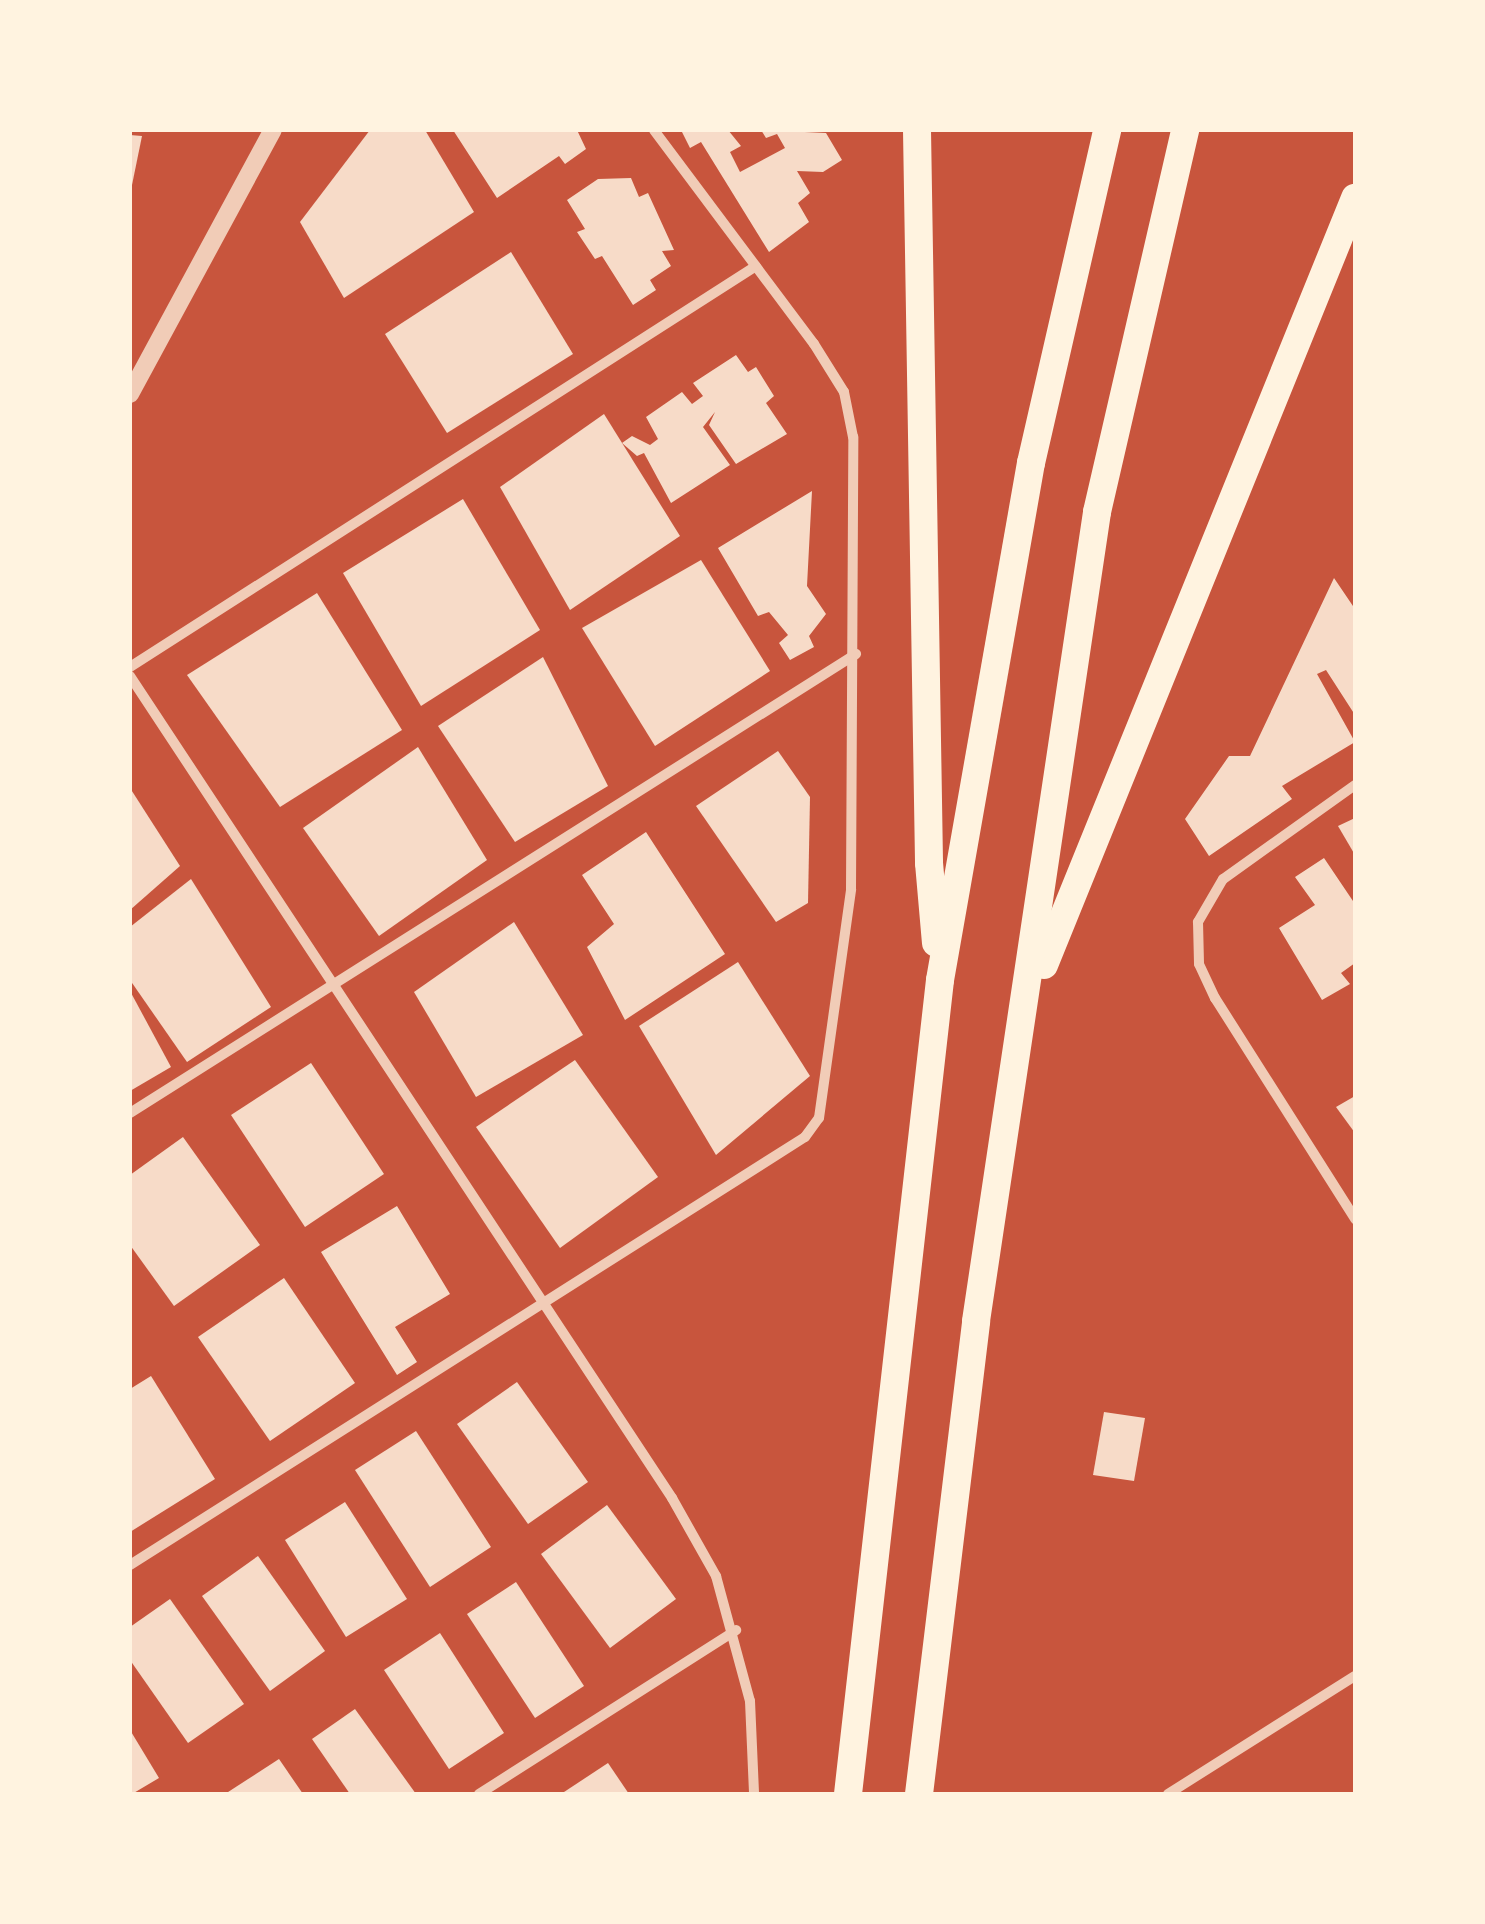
<!DOCTYPE html>
<html>
<head>
<meta charset="utf-8">
<style>
  body { margin:0 }
  #map { position:relative; width:1485px; height:1924px; overflow:hidden; background:#c8553d; font-family:"Asap Condensed",sans-serif }
  div>[style] { position:absolute }
  .building>* { inset:0; background:#f7dbc8 }
  .minor>* { height:10px; margin:-5px; padding:0 5px; transform-origin:5px; border-radius:5px; background:#f1ccb7 }
  .tertiary>* { height:18px; margin:-9px; padding:0 9px; transform-origin:9px; border-radius:9px; background:#f1ccb7 }
  .trunk>* { height:28px; margin:-14px; padding:0 14px; transform-origin:14px; border-radius:14px; background:#fff3e0 }
  span { translate:-50% -50%; white-space:nowrap; text-align:center; line-height:1.15; -webkit-text-stroke:10px #fff3e0; paint-order:stroke }
  .frame { position:absolute; inset:0; border:132px solid #fff3e0; pointer-events:none }
</style>
</head>
<body>
<div id="map">
  <div class="building">
    <i style="clip-path:polygon(370px 130px,425px 130px,474px 212px,344px 298px,300px 222px)"></i>
    <i style="clip-path:polygon(453px 130px,577px 130px,586px 149px,565px 164px,559px 156px,497px 198px)"></i>
    <i style="clip-path:polygon(681px 130px,728px 130px,741px 146px,730px 152px,740px 172px,785px 148px,777px 134px,766px 138px,761px 130px,826px 133px,842px 160px,823px 172px,797px 171px,810px 193px,798px 203px,809px 222px,769px 252px,701px 142px,690px 148px)"></i>
    <i style="clip-path:polygon(130px 135px,142px 136px,132px 185px,130px 184px)"></i>
    <i style="clip-path:polygon(631px 178px,639px 197px,648px 193px,674px 250px,662px 251px,671px 266px,650px 280px,656px 290px,633px 305px,602px 256px,595px 259px,577px 232px,585px 229px,567px 200px,598px 179px)"></i>
    <i style="clip-path:polygon(511px 252px,573px 354px,447px 433px,385px 334px)"></i>
    <i style="clip-path:polygon(736px 355px,748px 372px,756px 367px,774px 396px,766px 403px,787px 434px,736px 464px,709px 425px,715px 412px,703px 427px,730px 465px,671px 503px,644px 453px,637px 456px,622px 443px,632px 436px,650px 445px,658px 439px,646px 417px,682px 392px,692px 404px,703px 396px,693px 383px)"></i>
    <i style="clip-path:polygon(604px 414px,680px 536px,570px 610px,500px 487px)"></i>
    <i style="clip-path:polygon(812px 491px,807px 586px,826px 614px,809px 636px,814px 647px,790px 660px,779px 643px,788px 635px,769px 612px,758px 616px,718px 548px)"></i>
    <i style="clip-path:polygon(463px 499px,540px 630px,421px 706px,343px 573px)"></i>
    <i style="clip-path:polygon(701px 560px,770px 671px,655px 746px,582px 628px)"></i>
    <i style="clip-path:polygon(1334px 578px,1355px 609px,1355px 715px,1326px 670px,1317px 674px,1355px 742px,1282px 786px,1292px 799px,1209px 856px,1185px 819px,1229px 756px,1250px 756px)"></i>
    <i style="clip-path:polygon(317px 593px,402px 730px,280px 807px,187px 675px)"></i>
    <i style="clip-path:polygon(543px 657px,608px 786px,515px 842px,438px 726px)"></i>
    <i style="clip-path:polygon(418px 747px,487px 860px,379px 936px,303px 828px)"></i>
    <i style="clip-path:polygon(778px 751px,810px 797px,808px 903px,776px 922px,696px 806px)"></i>
    <i style="clip-path:polygon(130px 788px,180px 866px,130px 910px)"></i>
    <i style="clip-path:polygon(1355px 818px,1355px 855px,1338px 826px)"></i>
    <i style="clip-path:polygon(646px 832px,725px 954px,625px 1020px,587px 947px,614px 924px,582px 875px)"></i>
    <i style="clip-path:polygon(1324px 858px,1355px 904px,1355px 963px,1341px 973px,1350px 984px,1322px 1000px,1279px 928px,1315px 905px,1295px 877px)"></i>
    <i style="clip-path:polygon(191px 879px,271px 1007px,187px 1062px,130px 980px,130px 927px)"></i>
    <i style="clip-path:polygon(514px 922px,583px 1035px,476px 1097px,414px 992px)"></i>
    <i style="clip-path:polygon(738px 962px,810px 1076px,716px 1155px,639px 1026px)"></i>
    <i style="clip-path:polygon(130px 991px,171px 1067px,130px 1091px)"></i>
    <i style="clip-path:polygon(575px 1060px,658px 1177px,560px 1248px,476px 1127px)"></i>
    <i style="clip-path:polygon(311px 1063px,384px 1174px,305px 1227px,231px 1115px)"></i>
    <i style="clip-path:polygon(1355px 1096px,1355px 1133px,1336px 1107px)"></i>
    <i style="clip-path:polygon(183px 1137px,260px 1245px,174px 1306px,130px 1245px,130px 1175px)"></i>
    <i style="clip-path:polygon(397px 1206px,450px 1294px,395px 1327px,417px 1362px,397px 1375px,321px 1252px)"></i>
    <i style="clip-path:polygon(284px 1278px,355px 1383px,270px 1441px,198px 1337px)"></i>
    <i style="clip-path:polygon(151px 1376px,215px 1479px,130px 1532px,130px 1389px)"></i>
    <i style="clip-path:polygon(517px 1382px,588px 1482px,528px 1524px,457px 1424px)"></i>
    <i style="clip-path:polygon(1104px 1412px,1145px 1418px,1134px 1481px,1093px 1475px)"></i>
    <i style="clip-path:polygon(416px 1431px,491px 1547px,430px 1587px,355px 1470px)"></i>
    <i style="clip-path:polygon(345px 1502px,407px 1599px,346px 1637px,285px 1540px)"></i>
    <i style="clip-path:polygon(607px 1505px,676px 1599px,610px 1648px,541px 1554px)"></i>
    <i style="clip-path:polygon(258px 1556px,325px 1651px,270px 1691px,202px 1596px)"></i>
    <i style="clip-path:polygon(516px 1582px,584px 1686px,535px 1718px,467px 1614px)"></i>
    <i style="clip-path:polygon(170px 1599px,244px 1704px,188px 1743px,130px 1660px,130px 1627px)"></i>
    <i style="clip-path:polygon(440px 1633px,504px 1733px,449px 1769px,384px 1670px)"></i>
    <i style="clip-path:polygon(355px 1709px,416px 1794px,350px 1794px,312px 1739px)"></i>
    <i style="clip-path:polygon(130px 1730px,159px 1778px,132px 1794px,130px 1794px)"></i>
    <i style="clip-path:polygon(279px 1759px,303px 1794px,225px 1794px)"></i>
    <i style="clip-path:polygon(608px 1763px,629px 1794px,561px 1794px)"></i>
  </div>
  <div class="minor">
    <i style="left:130px;top:667px;width:743px;rotate:-32.64deg"></i>
    <i style="left:130px;top:676px;width:985px;rotate:56.6deg"></i>
    <i style="left:672px;top:1498px;width:90px;rotate:60.6deg"></i>
    <i style="left:716px;top:1576px;width:130px;rotate:74.8deg"></i>
    <i style="left:750px;top:1701px;width:93px;rotate:87.5deg"></i>
    <i style="left:1355px;top:785px;width:162px;rotate:144.5deg"></i>
    <i style="left:1223px;top:879px;width:50px;rotate:120.2deg"></i>
    <i style="left:1198px;top:922px;width:42px;rotate:88.6deg"></i>
    <i style="left:1199px;top:964px;width:38px;rotate:65deg"></i>
    <i style="left:1215px;top:998px;width:262px;rotate:57.6deg"></i>
    <i style="left:130px;top:1113px;width:859px;rotate:-32.3deg"></i>
    <i style="left:130px;top:1565px;width:799px;rotate:-32.38deg"></i>
    <i style="left:805px;top:1137px;width:24px;rotate:-54deg"></i>
    <i style="left:819px;top:1118px;width:231px;rotate:-82deg"></i>
    <i style="left:851px;top:889px;width:452px;rotate:-89.7deg"></i>
    <i style="left:853px;top:437px;width:46px;rotate:-101.3deg"></i>
    <i style="left:844px;top:392px;width:57px;rotate:-122deg"></i>
    <i style="left:814px;top:344px;width:267px;rotate:-126.8deg"></i>
    <i style="left:479px;top:1794px;width:305px;rotate:-32.5deg"></i>
    <i style="left:1168px;top:1794px;width:221px;rotate:-32.3deg"></i>
  </div>
  <div class="tertiary">
    <i style="left:130px;top:394px;width:300px;rotate:-61.6deg"></i>
  </div>
  <div class="trunk">
    <i style="left:917px;top:130px;width:733px;rotate:89.06deg"></i>
    <i style="left:929px;top:863px;width:80px;rotate:85deg"></i>
    <i style="left:1044px;top:965px;width:828px;rotate:-67.93deg"></i>
    <i style="left:848px;top:1794px;width:819px;rotate:-83.55deg"></i>
    <i style="left:940px;top:980px;width:525px;rotate:-80.02deg"></i>
    <i style="left:1031px;top:463px;width:342px;rotate:-77.1deg"></i>
    <i style="left:919px;top:1794px;width:476px;rotate:-83.1deg"></i>
    <i style="left:976px;top:1321px;width:818px;rotate:-81.49deg"></i>
    <i style="left:1097px;top:512px;width:392px;rotate:-77deg"></i>
  </div>
  <div class="frame"></div>
</div>
</body>
</html>
